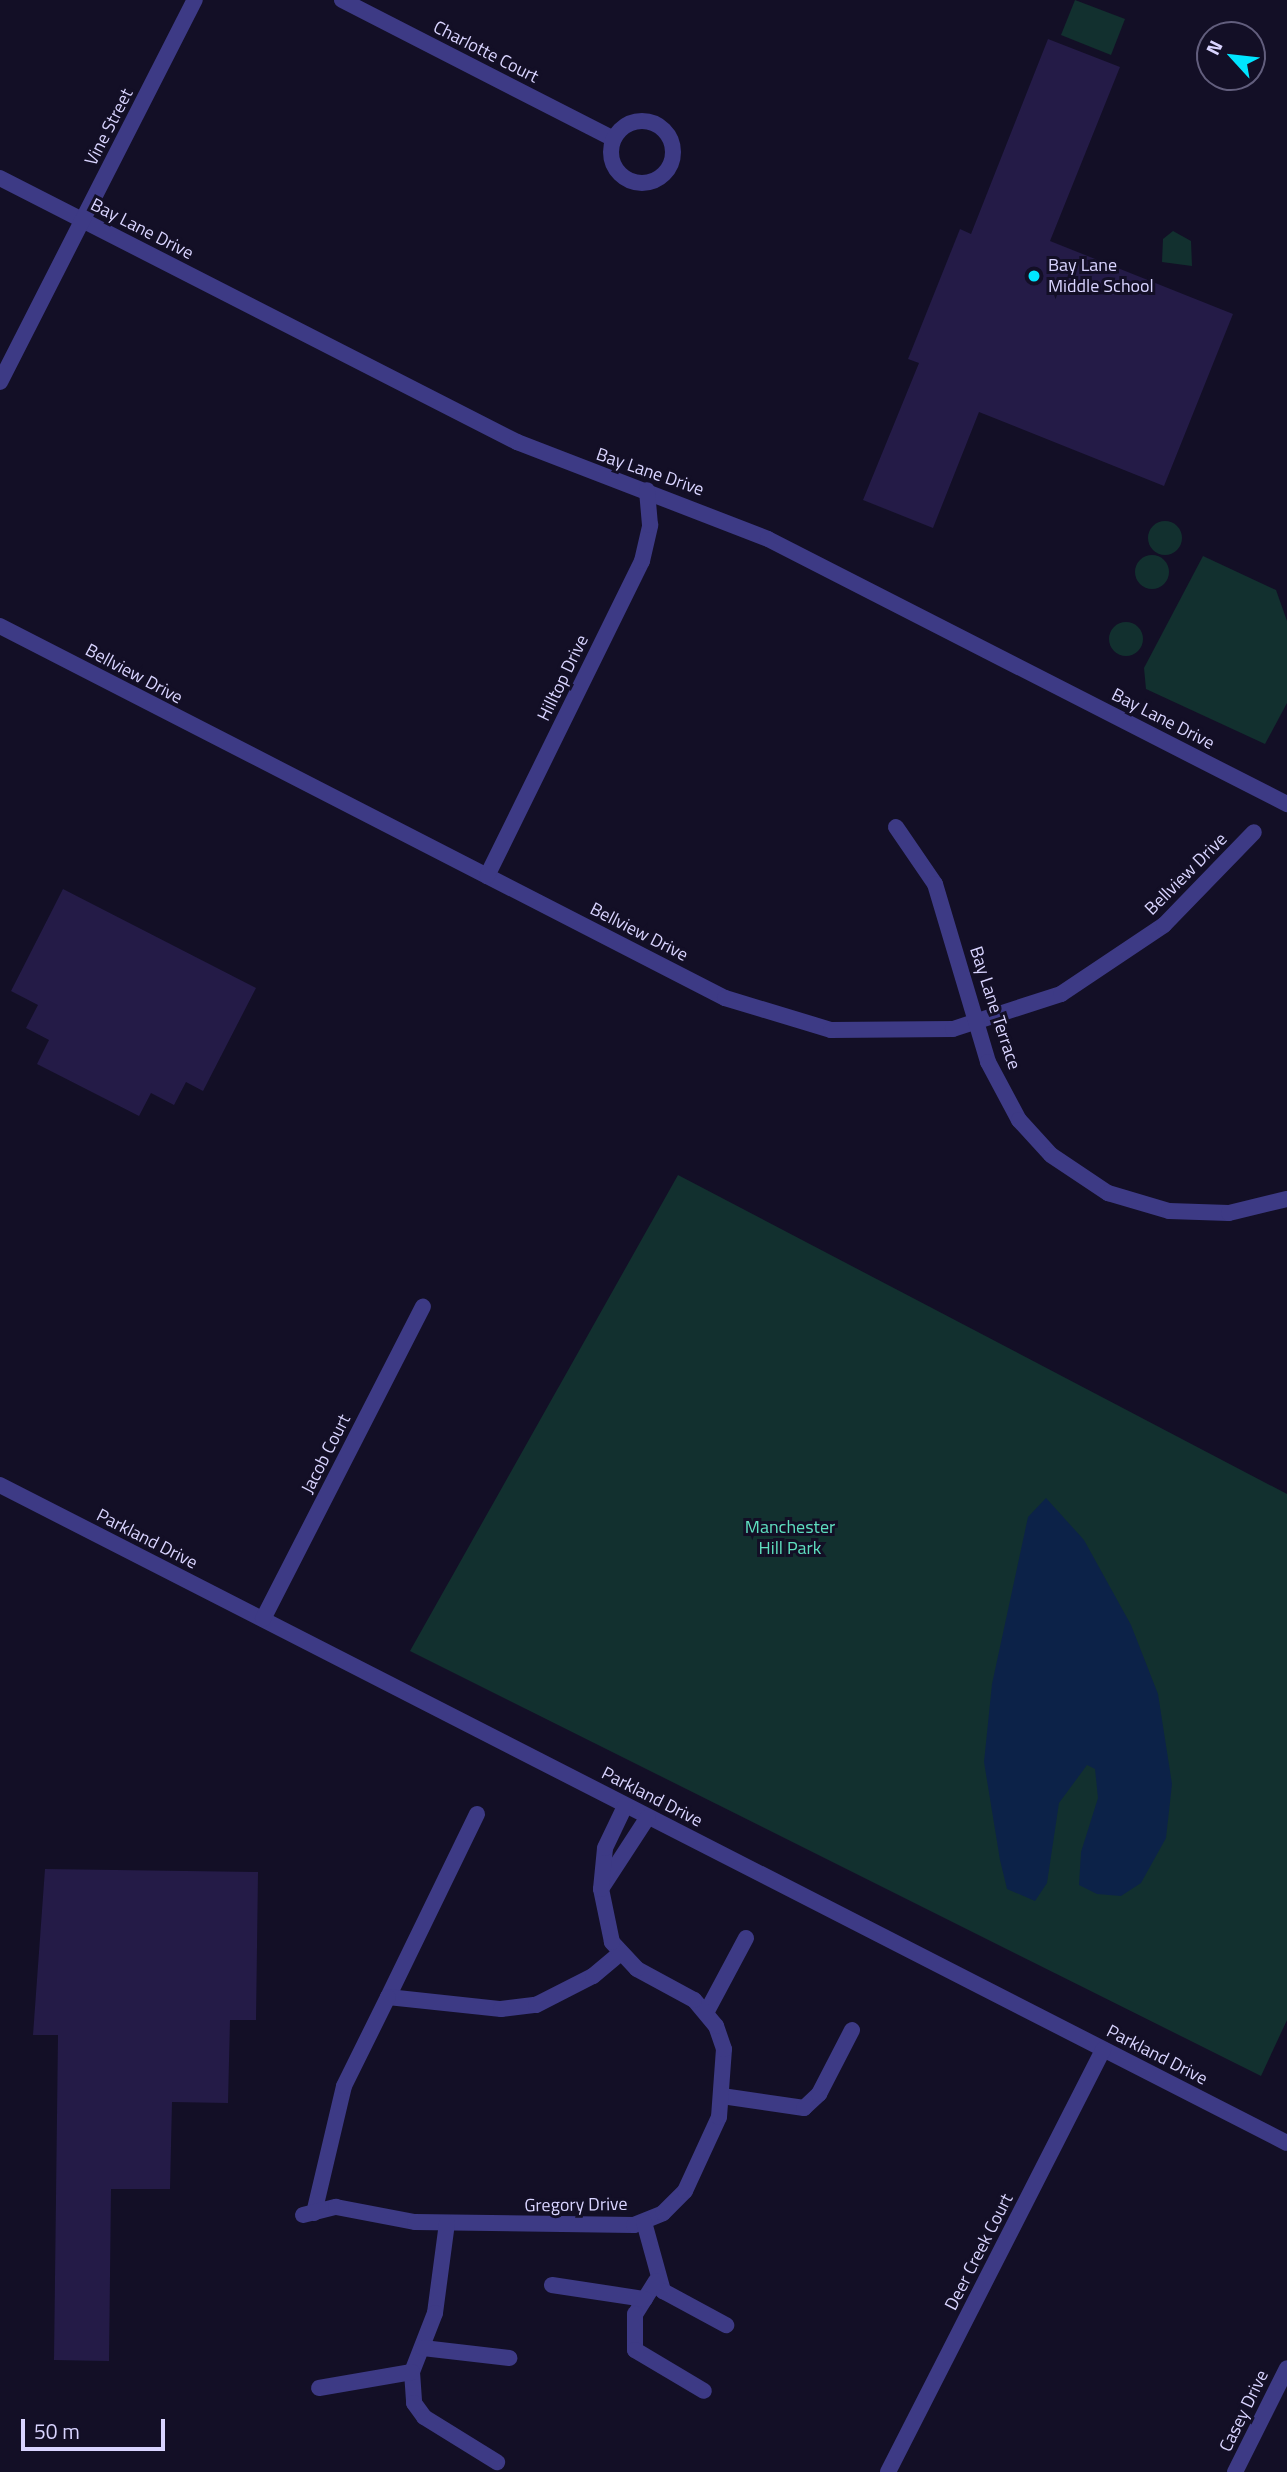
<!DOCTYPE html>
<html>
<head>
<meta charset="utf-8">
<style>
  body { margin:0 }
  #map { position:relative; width:1287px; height:2472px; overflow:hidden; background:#130f26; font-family:"Titillium Web",sans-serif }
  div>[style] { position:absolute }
  .green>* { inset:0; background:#12302f }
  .round { border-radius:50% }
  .water>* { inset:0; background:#0c2248 }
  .building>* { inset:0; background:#241b47 }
  .street>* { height:16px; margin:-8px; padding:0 8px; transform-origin:8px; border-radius:8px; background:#3d3a85 }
  .street>.ring { margin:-8px; padding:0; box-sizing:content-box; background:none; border:16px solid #3d3a85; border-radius:50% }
  .dots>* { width:19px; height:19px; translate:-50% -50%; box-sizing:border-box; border:4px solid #130f26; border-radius:50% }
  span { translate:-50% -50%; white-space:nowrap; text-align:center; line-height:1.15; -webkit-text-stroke:6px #130f26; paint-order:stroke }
  .street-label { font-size:18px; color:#d9d4ff }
  .poi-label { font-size:18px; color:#d9d4ff }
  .left { translate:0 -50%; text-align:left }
  .park-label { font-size:18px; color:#5fe0c0 }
  .north { position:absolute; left:1196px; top:21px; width:70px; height:70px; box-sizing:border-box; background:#130f26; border:2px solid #625e7d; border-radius:50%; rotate:297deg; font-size:19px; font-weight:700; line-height:28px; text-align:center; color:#d9d4ff }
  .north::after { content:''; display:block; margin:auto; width:24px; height:32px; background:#00e5ff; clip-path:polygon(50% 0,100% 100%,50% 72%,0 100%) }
  .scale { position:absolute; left:21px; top:2419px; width:144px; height:32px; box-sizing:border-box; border:4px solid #d9d4ff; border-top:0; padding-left:9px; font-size:21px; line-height:24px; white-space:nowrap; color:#d9d4ff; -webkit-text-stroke:5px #130f26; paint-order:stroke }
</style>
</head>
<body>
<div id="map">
  <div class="green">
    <i style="clip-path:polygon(1075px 0,1125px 19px,1111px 55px,1061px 35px)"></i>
    <i style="clip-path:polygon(1173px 231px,1191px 241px,1192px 266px,1162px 262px,1163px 239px)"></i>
    <i class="round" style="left:1148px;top:521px;width:34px;height:34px"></i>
    <i class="round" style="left:1135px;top:555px;width:34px;height:34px"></i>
    <i style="clip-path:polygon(1203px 556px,1276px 590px,1287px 621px,1287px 703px,1265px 744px,1146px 689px,1144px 668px)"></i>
    <i class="round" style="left:1109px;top:622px;width:34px;height:34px"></i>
    <i style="clip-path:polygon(678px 1175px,1287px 1494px,1287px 2020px,1261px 2076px,410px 1651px)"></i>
  </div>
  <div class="water">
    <i style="clip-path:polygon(1046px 1498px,1084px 1540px,1131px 1625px,1158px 1694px,1172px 1784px,1166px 1838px,1141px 1883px,1121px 1896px,1097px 1894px,1079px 1885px,1081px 1852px,1098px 1798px,1095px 1769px,1087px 1765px,1059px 1803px,1047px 1883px,1035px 1901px,1007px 1889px,1000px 1860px,984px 1762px,992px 1684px,1028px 1517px)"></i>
  </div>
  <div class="building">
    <i style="clip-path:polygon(1048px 39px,1120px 67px,1050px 241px,1233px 314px,1164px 486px,979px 412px,933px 528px,863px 500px,919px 363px,908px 359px,960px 229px,971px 234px)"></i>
    <i style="clip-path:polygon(63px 889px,256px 988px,203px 1091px,186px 1082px,174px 1105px,151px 1093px,139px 1116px,37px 1064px,49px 1040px,26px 1028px,38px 1005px,11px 991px)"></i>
    <i style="clip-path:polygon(45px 1869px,258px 1872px,256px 2020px,230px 2020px,228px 2103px,172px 2102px,170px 2189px,111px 2189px,109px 2361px,54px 2360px,58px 2035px,33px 2035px)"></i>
  </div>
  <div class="street">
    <i style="left:342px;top:0;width:305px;rotate:27.1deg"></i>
    <i class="ring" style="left:611px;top:121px;width:46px;height:46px"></i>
    <i style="left:0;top:178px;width:581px;rotate:27.05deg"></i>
    <i style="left:517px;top:442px;width:269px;rotate:21.1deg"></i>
    <i style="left:768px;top:539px;width:583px;rotate:27.05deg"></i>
    <i style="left:0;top:382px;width:429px;rotate:-63deg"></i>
    <i style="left:0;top:626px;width:815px;rotate:27.16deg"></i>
    <i style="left:725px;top:998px;width:111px;rotate:16.8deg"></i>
    <i style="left:831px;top:1030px;width:122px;rotate:-0.5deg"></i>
    <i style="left:953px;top:1029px;width:114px;rotate:-18deg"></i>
    <i style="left:1061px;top:994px;width:124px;rotate:-33.8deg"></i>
    <i style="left:1164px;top:925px;width:129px;rotate:-45.9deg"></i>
    <i style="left:896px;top:827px;width:69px;rotate:55.6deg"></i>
    <i style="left:935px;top:884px;width:186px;rotate:73.4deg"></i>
    <i style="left:988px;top:1062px;width:66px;rotate:61.9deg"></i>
    <i style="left:1019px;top:1120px;width:47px;rotate:47.6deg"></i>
    <i style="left:1051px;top:1155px;width:69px;rotate:33.7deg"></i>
    <i style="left:1108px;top:1193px;width:64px;rotate:16.4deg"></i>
    <i style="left:1169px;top:1211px;width:60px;rotate:1.9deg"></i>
    <i style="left:1229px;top:1213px;width:60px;rotate:-13.6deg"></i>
    <i style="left:487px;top:876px;width:351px;rotate:-63.8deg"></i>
    <i style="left:642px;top:561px;width:37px;rotate:-77deg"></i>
    <i style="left:650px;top:525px;width:35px;rotate:-95deg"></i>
    <i style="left:0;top:1485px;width:1445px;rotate:27.08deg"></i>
    <i style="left:263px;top:1619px;width:351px;rotate:-62.9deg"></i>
    <i style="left:477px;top:1814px;width:203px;rotate:115.9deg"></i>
    <i style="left:388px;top:1997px;width:114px;rotate:6.1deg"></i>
    <i style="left:501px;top:2009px;width:35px;rotate:-7deg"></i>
    <i style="left:536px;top:2005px;width:64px;rotate:-27deg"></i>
    <i style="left:593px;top:1976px;width:35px;rotate:-40deg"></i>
    <i style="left:601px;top:1889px;width:86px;rotate:-56.9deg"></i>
    <i style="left:706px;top:2013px;width:85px;rotate:-61.9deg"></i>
    <i style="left:722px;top:2096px;width:83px;rotate:8.3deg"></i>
    <i style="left:804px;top:2108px;width:21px;rotate:-43deg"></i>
    <i style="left:819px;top:2094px;width:72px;rotate:-62.7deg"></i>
    <i style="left:314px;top:2213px;width:130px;rotate:-76.7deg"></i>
    <i style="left:344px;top:2086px;width:99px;rotate:-63.7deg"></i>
    <i style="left:303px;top:2215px;width:34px;rotate:-14deg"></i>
    <i style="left:336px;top:2207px;width:80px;rotate:10.8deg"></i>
    <i style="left:415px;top:2222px;width:219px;rotate:0.8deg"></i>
    <i style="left:634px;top:2225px;width:31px;rotate:-22deg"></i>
    <i style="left:663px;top:2213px;width:31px;rotate:-45deg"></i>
    <i style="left:685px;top:2191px;width:81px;rotate:-65.3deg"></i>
    <i style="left:719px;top:2117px;width:68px;rotate:-85.8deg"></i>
    <i style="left:724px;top:2049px;width:24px;rotate:-109deg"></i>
    <i style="left:716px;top:2026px;width:34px;rotate:-130deg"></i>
    <i style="left:694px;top:2000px;width:65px;rotate:-151.5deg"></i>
    <i style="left:637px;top:1969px;width:37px;rotate:-133deg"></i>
    <i style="left:612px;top:1942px;width:54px;rotate:-101.7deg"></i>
    <i style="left:601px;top:1889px;width:41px;rotate:-84.4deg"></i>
    <i style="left:605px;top:1848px;width:47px;rotate:-64.5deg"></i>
    <i style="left:644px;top:2222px;width:72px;rotate:74.6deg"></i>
    <i style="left:663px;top:2291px;width:72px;rotate:28.4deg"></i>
    <i style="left:447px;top:2223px;width:91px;rotate:97.6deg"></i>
    <i style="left:435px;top:2313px;width:63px;rotate:111.3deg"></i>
    <i style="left:412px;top:2372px;width:31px;rotate:86deg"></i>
    <i style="left:414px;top:2403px;width:17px;rotate:54deg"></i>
    <i style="left:424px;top:2417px;width:86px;rotate:31.7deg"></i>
    <i style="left:656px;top:2281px;width:39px;rotate:122deg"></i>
    <i style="left:635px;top:2314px;width:36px;rotate:90deg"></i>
    <i style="left:635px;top:2350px;width:80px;rotate:30.7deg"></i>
    <i style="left:552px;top:2285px;width:94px;rotate:8.6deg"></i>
    <i style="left:423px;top:2348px;width:87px;rotate:6.6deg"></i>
    <i style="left:319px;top:2388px;width:94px;rotate:-9.8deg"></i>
    <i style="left:888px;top:2472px;width:474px;rotate:-63deg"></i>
    <i style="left:1235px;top:2472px;width:116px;rotate:-63.4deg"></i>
  </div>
  <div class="dots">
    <i style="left:1034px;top:276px;background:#00e5ff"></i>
  </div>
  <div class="street-label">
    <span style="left:486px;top:52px;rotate:27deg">Charlotte Court</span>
    <span style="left:109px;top:127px;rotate:-63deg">Vine Street</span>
    <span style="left:142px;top:229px;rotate:27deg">Bay Lane Drive</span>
    <span style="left:650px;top:472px;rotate:19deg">Bay Lane Drive</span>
    <span style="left:134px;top:674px;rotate:28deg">Bellview Drive</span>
    <span style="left:563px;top:678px;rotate:-64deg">Hilltop Drive</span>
    <span style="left:1163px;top:719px;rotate:27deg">Bay Lane Drive</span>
    <span style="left:1186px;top:874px;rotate:-45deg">Bellview Drive</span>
    <span style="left:639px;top:932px;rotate:27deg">Bellview Drive</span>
    <span style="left:995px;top:1008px;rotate:72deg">Bay Lane Terrace</span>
    <span style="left:326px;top:1454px;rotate:-63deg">Jacob Court</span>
    <span style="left:147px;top:1539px;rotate:27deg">Parkland Drive</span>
    <span style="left:652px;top:1797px;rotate:27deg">Parkland Drive</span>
    <span style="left:1157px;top:2055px;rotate:27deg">Parkland Drive</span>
    <span style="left:576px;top:2205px;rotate:-1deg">Gregory Drive</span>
    <span style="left:979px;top:2252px;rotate:-63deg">Deer Creek Court</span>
    <span style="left:1244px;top:2411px;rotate:-64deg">Casey Drive</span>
  </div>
  <div class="poi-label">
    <span class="left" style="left:1048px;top:276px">Bay Lane<br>Middle School</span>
  </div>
  <div class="park-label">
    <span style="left:790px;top:1538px">Manchester<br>Hill Park</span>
  </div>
  <div class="north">N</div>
  <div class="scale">50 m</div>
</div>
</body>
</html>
